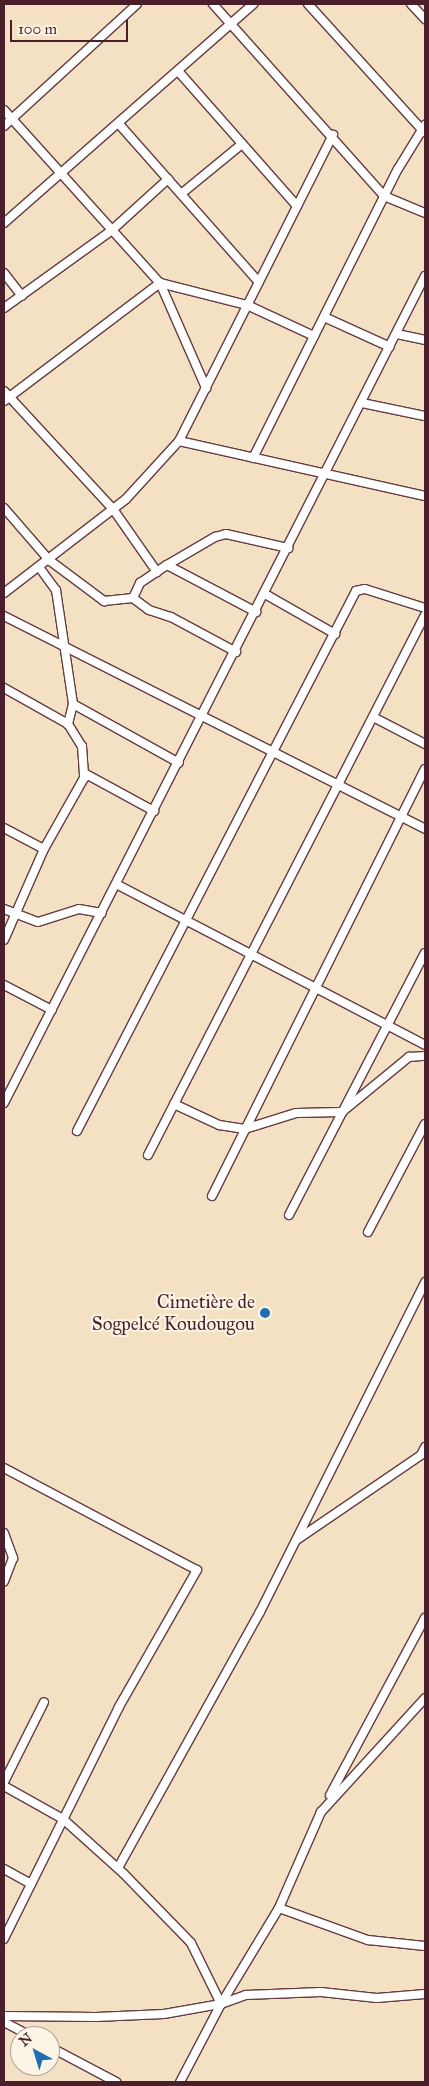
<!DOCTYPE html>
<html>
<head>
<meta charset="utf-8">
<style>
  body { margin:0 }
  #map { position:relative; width:429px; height:2086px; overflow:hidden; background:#f4e1c4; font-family:"IM FELL Great Primer",serif }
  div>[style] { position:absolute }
  .roads { filter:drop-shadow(1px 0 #643c42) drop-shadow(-1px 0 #643c42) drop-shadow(0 1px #643c42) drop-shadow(0 -1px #643c42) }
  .minor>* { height:8px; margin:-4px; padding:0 4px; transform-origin:4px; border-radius:4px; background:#fff }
  .dots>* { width:14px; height:14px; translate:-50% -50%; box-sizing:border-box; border:2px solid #fcf5e5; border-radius:50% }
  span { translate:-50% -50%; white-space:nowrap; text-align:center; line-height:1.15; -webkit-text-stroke:4px #fcf5e5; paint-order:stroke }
  .poi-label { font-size:19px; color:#4a1f2b }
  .right { translate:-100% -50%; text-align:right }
  .frame { position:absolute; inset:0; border:5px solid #4a1f2b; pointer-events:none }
  .north { position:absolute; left:10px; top:2026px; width:50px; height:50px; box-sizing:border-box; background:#fcf5e5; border:1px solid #b59f9b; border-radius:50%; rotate:321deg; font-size:14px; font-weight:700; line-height:20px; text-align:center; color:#4a1f2b }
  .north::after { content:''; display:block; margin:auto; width:18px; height:22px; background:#1f6fb2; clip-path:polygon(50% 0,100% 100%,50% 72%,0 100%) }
  .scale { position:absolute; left:10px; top:20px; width:118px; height:22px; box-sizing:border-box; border:2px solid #4a1f2b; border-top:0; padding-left:6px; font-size:15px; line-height:18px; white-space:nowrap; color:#4a1f2b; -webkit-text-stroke:4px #fcf5e5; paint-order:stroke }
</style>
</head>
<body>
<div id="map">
  <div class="roads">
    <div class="minor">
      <i style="left:213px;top:4px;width:257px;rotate:48.3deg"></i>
      <i style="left:384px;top:196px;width:44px;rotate:22.5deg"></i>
      <i style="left:308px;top:4px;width:173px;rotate:47.8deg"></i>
      <i style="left:411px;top:4px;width:21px;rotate:47deg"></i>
      <i style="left:178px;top:71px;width:180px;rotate:48.6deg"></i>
      <i style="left:4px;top:110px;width:233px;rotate:48deg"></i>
      <i style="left:160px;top:283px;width:115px;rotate:66.3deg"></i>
      <i style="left:119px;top:124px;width:211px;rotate:48.5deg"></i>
      <i style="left:4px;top:126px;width:180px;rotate:-42.5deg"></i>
      <i style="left:181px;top:194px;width:79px;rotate:-39.3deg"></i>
      <i style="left:4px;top:223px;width:332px;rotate:-41.3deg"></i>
      <i style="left:4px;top:273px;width:29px;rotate:52deg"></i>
      <i style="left:4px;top:308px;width:133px;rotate:-35.8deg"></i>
      <i style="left:112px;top:230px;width:76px;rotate:-42.3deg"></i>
      <i style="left:324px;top:317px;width:72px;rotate:24.4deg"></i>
      <i style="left:397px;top:334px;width:29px;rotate:12deg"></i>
      <i style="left:4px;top:391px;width:161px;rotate:47.3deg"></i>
      <i style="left:113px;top:509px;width:77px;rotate:55.1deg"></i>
      <i style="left:4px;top:401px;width:196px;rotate:-37.1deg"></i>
      <i style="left:160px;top:283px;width:90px;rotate:14.2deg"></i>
      <i style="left:247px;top:305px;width:74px;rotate:24.8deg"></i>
      <i style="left:362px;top:403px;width:64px;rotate:11.7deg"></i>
      <i style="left:179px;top:441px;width:343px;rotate:-63.3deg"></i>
      <i style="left:253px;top:458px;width:323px;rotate:-63.4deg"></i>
      <i style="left:398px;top:169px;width:52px;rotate:-58.5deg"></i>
      <i style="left:4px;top:508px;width:69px;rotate:49.1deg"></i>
      <i style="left:49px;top:560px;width:69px;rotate:36.7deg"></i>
      <i style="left:104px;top:601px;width:29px;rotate:-6deg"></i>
      <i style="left:133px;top:598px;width:20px;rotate:37deg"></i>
      <i style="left:149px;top:610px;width:23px;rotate:18deg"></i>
      <i style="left:171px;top:617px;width:74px;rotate:28.3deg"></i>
      <i style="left:167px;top:565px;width:56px;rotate:-30.3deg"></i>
      <i style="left:215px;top:537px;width:11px;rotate:-15deg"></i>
      <i style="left:226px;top:534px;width:64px;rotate:12.7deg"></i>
      <i style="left:39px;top:567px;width:29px;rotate:54deg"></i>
      <i style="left:56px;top:590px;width:115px;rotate:81.5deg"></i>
      <i style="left:73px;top:704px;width:21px;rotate:104deg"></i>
      <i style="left:4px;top:593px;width:154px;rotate:-37.6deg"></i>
      <i style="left:126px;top:499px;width:79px;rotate:-47.6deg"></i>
      <i style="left:179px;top:441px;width:252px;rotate:12.6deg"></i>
      <i style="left:265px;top:594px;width:81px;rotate:29.7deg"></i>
      <i style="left:133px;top:598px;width:17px;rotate:-65deg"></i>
      <i style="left:140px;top:583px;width:32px;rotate:-34deg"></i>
      <i style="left:167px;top:565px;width:101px;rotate:27.8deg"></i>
      <i style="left:4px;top:616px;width:472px;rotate:26.8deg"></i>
      <i style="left:4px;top:688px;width:73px;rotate:29.4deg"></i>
      <i style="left:68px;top:724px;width:26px;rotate:58deg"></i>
      <i style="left:82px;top:746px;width:32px;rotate:86deg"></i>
      <i style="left:84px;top:778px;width:81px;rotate:119.4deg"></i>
      <i style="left:44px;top:849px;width:99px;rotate:113.7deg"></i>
      <i style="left:73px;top:704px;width:121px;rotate:29.1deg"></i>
      <i style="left:373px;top:717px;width:59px;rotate:27.4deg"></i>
      <i style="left:84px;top:773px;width:80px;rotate:28.5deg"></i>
      <i style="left:4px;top:828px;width:45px;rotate:27.7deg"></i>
      <i style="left:116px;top:884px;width:348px;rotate:27.5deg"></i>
      <i style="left:4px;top:909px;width:36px;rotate:21deg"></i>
      <i style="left:38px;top:922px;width:43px;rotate:-17.6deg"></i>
      <i style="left:79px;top:909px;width:23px;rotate:10deg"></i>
      <i style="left:4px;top:985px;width:54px;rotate:27.5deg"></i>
      <i style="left:4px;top:1103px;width:928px;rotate:-63.02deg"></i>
      <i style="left:174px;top:1104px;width:50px;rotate:25deg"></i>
      <i style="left:219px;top:1125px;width:26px;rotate:9deg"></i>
      <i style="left:245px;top:1129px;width:53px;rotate:-17.4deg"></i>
      <i style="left:296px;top:1113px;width:46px;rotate:-1.2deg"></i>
      <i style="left:342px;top:1112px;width:87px;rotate:-39.4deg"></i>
      <i style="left:409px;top:1057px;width:16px;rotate:-4deg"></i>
      <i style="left:77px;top:1131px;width:608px;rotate:-62.68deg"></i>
      <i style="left:356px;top:591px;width:9px;rotate:-13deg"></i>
      <i style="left:365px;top:589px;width:63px;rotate:17.6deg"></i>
      <i style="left:148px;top:1155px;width:607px;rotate:-62.84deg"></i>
      <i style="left:212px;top:1196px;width:477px;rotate:-63.5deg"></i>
      <i style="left:289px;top:1215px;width:295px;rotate:-62.6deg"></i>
      <i style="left:368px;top:1232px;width:122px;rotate:-62.2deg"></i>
      <i style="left:4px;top:1468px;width:218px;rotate:27.9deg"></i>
      <i style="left:197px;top:1570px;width:158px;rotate:119.7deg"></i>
      <i style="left:119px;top:1707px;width:259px;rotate:116.4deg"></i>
      <i style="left:4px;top:1533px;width:27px;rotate:70deg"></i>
      <i style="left:13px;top:1558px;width:25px;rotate:111deg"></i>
      <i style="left:298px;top:1539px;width:149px;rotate:-34.3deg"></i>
      <i style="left:421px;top:1455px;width:9px;rotate:-63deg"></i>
      <i style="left:4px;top:1782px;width:89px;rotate:-63.4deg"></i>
      <i style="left:4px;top:1786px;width:68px;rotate:29.2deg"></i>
      <i style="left:63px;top:1819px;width:82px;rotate:42deg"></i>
      <i style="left:124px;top:1874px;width:96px;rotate:45.8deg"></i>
      <i style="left:191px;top:1943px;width:68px;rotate:63.8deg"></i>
      <i style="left:330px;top:1795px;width:201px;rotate:-61.8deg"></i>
      <i style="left:118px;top:1868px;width:293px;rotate:-61deg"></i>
      <i style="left:260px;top:1612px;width:369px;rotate:-63.4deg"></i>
      <i style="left:4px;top:1869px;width:31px;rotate:29deg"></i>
      <i style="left:279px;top:1908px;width:95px;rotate:19.8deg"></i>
      <i style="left:368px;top:1940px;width:57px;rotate:6deg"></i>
      <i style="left:4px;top:2016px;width:92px;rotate:0.6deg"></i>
      <i style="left:96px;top:2017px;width:68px;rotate:-2.5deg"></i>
      <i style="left:164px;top:2014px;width:58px;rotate:-10deg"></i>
      <i style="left:221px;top:2004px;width:27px;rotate:-20deg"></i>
      <i style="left:246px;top:1995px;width:75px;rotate:-2.3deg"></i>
      <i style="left:321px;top:1992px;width:56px;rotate:6.1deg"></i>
      <i style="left:377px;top:1998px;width:48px;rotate:-4.8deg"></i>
      <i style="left:4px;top:2022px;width:30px;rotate:28deg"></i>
      <i style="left:50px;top:2047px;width:75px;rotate:27.9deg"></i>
      <i style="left:180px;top:2082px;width:88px;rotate:-62.3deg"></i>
      <i style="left:221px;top:2004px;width:112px;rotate:-58.9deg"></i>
      <i style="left:279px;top:1908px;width:105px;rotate:-66.4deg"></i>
      <i style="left:321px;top:1812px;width:154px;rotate:-47.6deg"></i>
    </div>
  </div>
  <div class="dots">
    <i style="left:265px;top:1313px;background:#1f6fb2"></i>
  </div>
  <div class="poi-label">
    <span class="right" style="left:255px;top:1313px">Cimetière de<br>Sogpelcé Koudougou</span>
  </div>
  <div class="frame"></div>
  <div class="north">N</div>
  <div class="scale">100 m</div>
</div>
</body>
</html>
